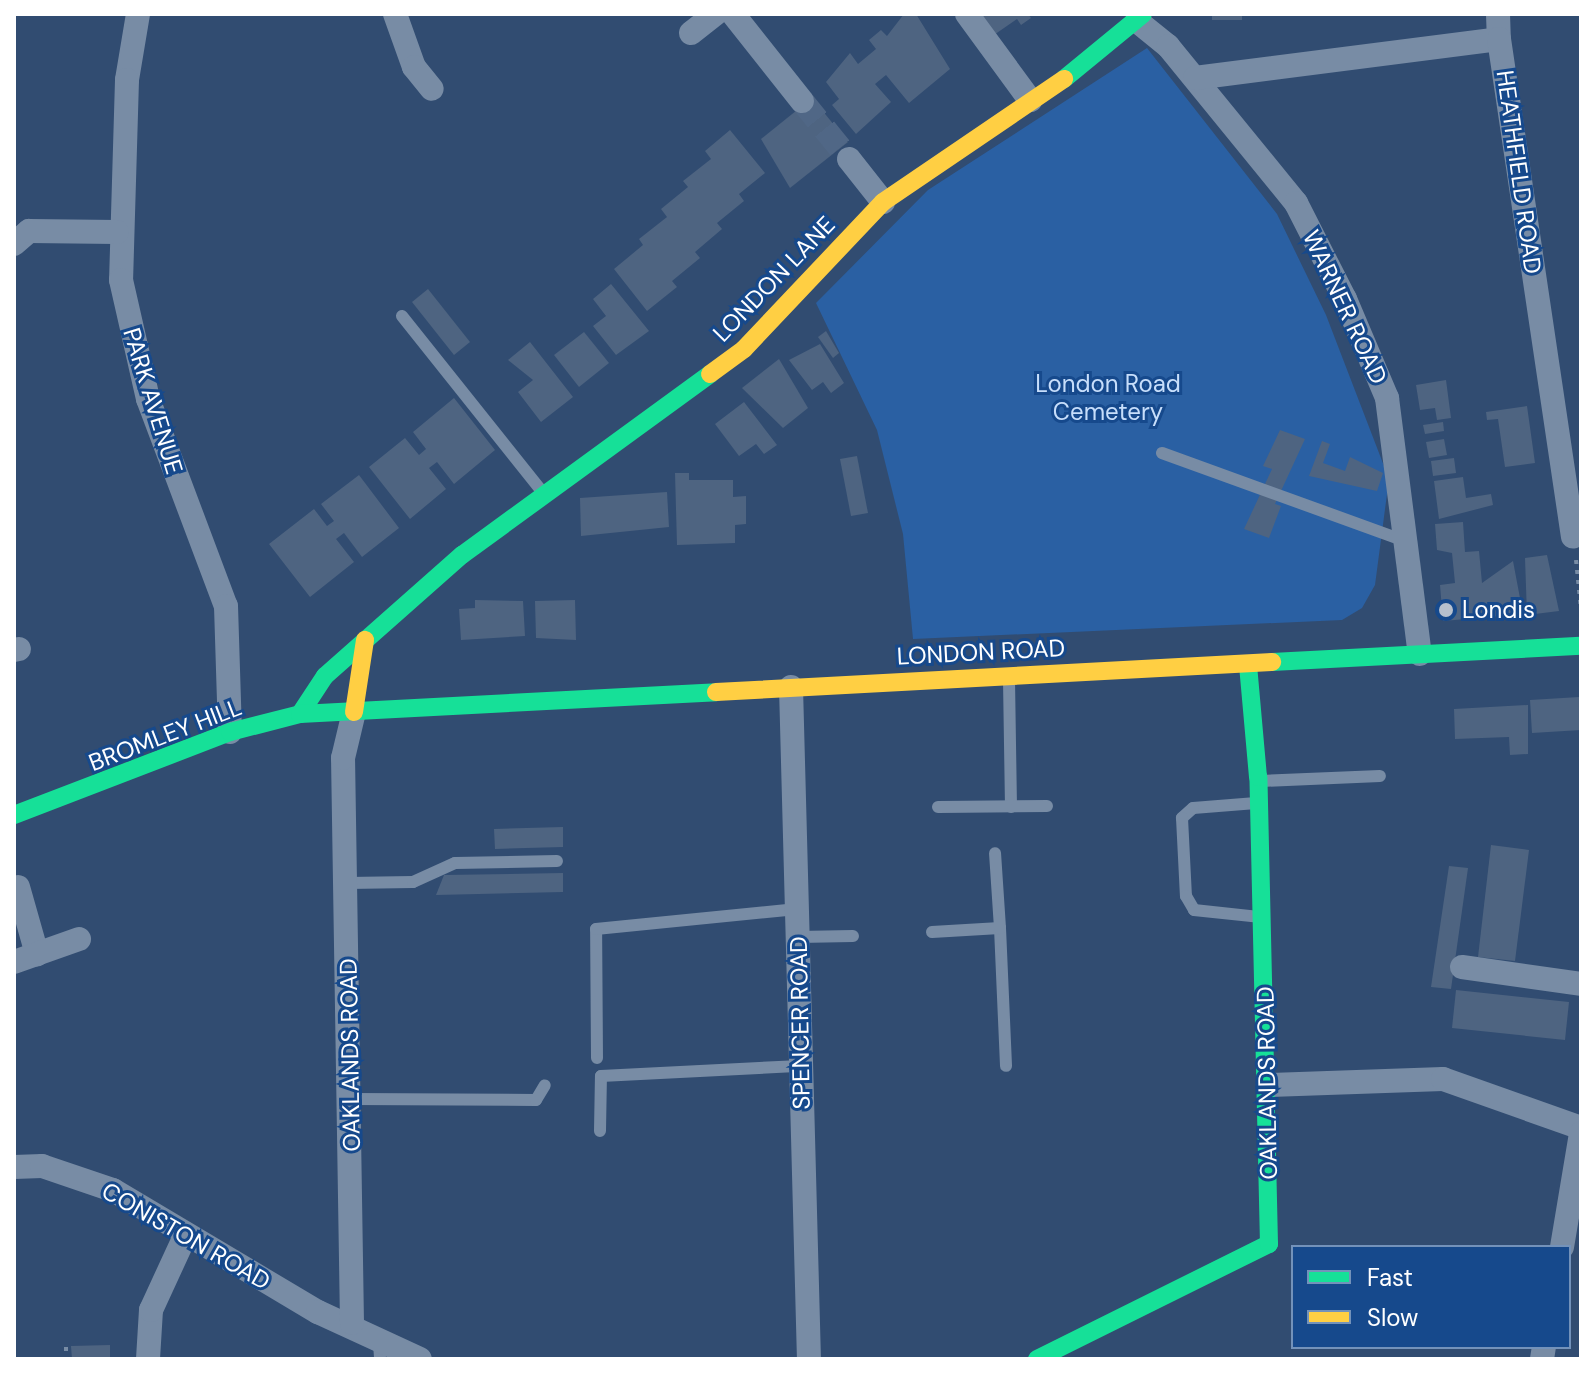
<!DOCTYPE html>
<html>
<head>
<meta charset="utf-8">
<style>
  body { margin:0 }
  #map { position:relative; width:1595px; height:1373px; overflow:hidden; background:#314c71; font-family:"DM Sans",sans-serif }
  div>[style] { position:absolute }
  .green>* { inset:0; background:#2a60a3 }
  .building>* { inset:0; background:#4e6481 }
  .street-tunnel>* { height:24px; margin-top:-12px; transform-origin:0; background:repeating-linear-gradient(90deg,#506786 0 24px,transparent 0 36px) }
  .path>* { height:4px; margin-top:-2px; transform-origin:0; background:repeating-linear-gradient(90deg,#788ca5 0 4px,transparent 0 10px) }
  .lane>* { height:12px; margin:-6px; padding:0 6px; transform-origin:6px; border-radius:6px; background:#788ca5 }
  .street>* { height:24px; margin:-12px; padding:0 12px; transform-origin:12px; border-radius:12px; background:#788ca5 }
  .fast>* { height:18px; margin:-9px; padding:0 9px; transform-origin:9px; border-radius:9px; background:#16e098 }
  .slow>* { height:18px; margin:-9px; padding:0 9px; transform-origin:9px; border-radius:9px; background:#ffcf43 }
  .dots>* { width:22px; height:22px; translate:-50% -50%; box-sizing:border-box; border:4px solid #16498c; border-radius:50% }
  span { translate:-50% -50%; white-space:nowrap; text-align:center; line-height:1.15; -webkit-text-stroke:6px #16498c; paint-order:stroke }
  .street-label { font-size:24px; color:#fff }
  .park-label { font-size:24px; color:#c7defb }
  .poi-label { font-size:24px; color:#fff }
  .left { translate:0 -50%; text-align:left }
  .frame { position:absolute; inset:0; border:16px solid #fff; pointer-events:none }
  .legend { position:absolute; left:1291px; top:1245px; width:280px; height:104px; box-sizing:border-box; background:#16498c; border:2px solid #7392ba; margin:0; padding:10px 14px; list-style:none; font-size:24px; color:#fff }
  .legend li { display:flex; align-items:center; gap:16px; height:40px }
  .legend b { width:40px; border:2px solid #7392ba }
</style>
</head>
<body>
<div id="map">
  <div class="green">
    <i style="clip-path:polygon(1147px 48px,1277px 214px,1326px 315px,1389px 479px,1375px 585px,1362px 608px,1342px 620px,913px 639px,903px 534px,877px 430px,816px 303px,928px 190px)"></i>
  </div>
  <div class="building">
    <i style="clip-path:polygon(904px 14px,916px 14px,950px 69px,909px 103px,886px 75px,875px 84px,891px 102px,856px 134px,832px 105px,839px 99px,826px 82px,850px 53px,858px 64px,876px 49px,869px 40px,881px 30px,887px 36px)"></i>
    <i style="clip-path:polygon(974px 14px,1028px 14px,1031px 18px,1021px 25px,1017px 19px,991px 37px)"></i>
    <i style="clip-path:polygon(1212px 14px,1242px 14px,1242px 20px,1212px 20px)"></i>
    <i style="clip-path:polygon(812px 98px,848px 142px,790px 188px,761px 139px)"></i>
    <i style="clip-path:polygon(730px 130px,765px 173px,739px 194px,744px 201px,717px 223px,722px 229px,695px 252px,700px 258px,672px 281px,677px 287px,647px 311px,614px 269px,643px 245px,639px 239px,667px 217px,661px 209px,688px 187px,683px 181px,711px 159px,705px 151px)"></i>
    <i style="clip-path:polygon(611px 284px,649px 331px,616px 355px,593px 326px,606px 316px,593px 299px)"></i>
    <i style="clip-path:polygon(428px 289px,470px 342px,454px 355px,412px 302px)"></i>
    <i style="clip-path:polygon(826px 331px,839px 353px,833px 358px,818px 337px)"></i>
    <i style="clip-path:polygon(584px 332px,609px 363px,579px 387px,554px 355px)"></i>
    <i style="clip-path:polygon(530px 342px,573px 397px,541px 422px,518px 392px,533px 380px,508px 360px)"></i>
    <i style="clip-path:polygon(820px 344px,844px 383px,831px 393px,823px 382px,812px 390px,789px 360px)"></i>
    <i style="clip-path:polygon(779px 359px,808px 408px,783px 428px,742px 388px)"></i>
    <i style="clip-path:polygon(1446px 380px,1451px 418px,1437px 420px,1435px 408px,1420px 410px,1416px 385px)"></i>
    <i style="clip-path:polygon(454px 398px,495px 450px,454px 484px,437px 462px,429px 468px,446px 489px,410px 519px,369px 467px,405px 438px,419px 455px,426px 449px,413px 432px)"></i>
    <i style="clip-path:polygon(744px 402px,777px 445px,764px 454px,756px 444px,739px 456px,715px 424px)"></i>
    <i style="clip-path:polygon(1527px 406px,1535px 463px,1505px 467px,1498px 419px,1487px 420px,1486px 412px)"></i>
    <i style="clip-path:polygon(1443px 422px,1444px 431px,1425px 434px,1423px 425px)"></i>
    <i style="clip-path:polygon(1280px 430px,1305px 439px,1275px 504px,1281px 506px,1269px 538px,1244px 529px,1272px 469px,1263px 466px)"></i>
    <i style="clip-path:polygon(1444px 439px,1447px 455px,1429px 458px,1426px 442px)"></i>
    <i style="clip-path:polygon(1322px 441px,1330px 444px,1323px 463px,1345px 471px,1350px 457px,1383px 473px,1377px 491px,1309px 476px)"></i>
    <i style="clip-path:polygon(857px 456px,868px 513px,851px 516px,840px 459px)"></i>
    <i style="clip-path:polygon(1454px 458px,1456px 473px,1433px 476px,1431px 461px)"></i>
    <i style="clip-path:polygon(675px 473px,689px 473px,689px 480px,733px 480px,733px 497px,746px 496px,746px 524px,735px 525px,735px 543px,677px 545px)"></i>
    <i style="clip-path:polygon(359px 475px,399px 528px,362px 557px,344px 533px,336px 539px,354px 562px,310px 597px,269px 544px,314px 509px,327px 526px,334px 521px,321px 504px)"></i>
    <i style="clip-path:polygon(1463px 477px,1466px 498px,1491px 494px,1493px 505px,1439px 519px,1434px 481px)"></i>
    <i style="clip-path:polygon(667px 492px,669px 527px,581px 536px,580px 498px)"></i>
    <i style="clip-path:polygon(1463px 522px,1465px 552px,1479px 551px,1482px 583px,1513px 561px,1523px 614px,1443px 621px,1440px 585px,1455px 583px,1452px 553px,1437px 550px,1435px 524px)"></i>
    <i style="clip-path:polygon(1547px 555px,1559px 611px,1527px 615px,1525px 558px)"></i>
    <i style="clip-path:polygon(475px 600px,523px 601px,525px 636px,461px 640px,459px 609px,475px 608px)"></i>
    <i style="clip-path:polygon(575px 600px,576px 640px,536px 638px,535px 601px)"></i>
    <i style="clip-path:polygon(1579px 697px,1581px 730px,1532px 733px,1530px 700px)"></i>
    <i style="clip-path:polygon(1528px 705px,1528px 754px,1510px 755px,1509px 737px,1455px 739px,1454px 709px)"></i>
    <i style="clip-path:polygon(563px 827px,563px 847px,495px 849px,494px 829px)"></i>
    <i style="clip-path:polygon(1491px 845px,1529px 850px,1515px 961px,1478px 957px)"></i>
    <i style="clip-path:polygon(1449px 866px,1468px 868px,1451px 989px,1431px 987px)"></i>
    <i style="clip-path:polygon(563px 873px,563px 892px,436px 895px,444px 875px)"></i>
    <i style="clip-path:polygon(1456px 990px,1569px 1002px,1565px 1040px,1452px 1028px)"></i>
    <i style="clip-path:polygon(110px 1345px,110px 1359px,72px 1359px,71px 1346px)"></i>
  </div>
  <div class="street-tunnel">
    <i style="left:802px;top:101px;width:75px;rotate:51deg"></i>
  </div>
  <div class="path">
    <i style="left:1576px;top:560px;width:49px;rotate:84.2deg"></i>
    <i style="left:66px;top:1347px;width:12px;rotate:90deg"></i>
  </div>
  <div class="lane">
    <i style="left:402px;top:316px;width:228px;rotate:51.4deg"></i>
    <i style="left:1162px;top:453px;width:258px;rotate:19.9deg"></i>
    <i style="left:1009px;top:680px;width:127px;rotate:89.1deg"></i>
    <i style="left:1261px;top:781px;width:119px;rotate:-2.4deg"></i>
    <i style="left:1256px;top:803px;width:63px;rotate:175.5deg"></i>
    <i style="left:1193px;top:808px;width:15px;rotate:138deg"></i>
    <i style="left:1182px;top:818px;width:78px;rotate:87.1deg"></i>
    <i style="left:1186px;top:896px;width:16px;rotate:60deg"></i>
    <i style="left:1194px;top:910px;width:65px;rotate:6.1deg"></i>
    <i style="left:938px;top:807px;width:109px;rotate:-0.5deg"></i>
    <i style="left:348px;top:883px;width:65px;rotate:-0.9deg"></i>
    <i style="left:413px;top:882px;width:46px;rotate:-24.3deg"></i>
    <i style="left:455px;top:863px;width:102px;rotate:-1.1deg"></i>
    <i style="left:1000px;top:928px;width:138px;rotate:87.5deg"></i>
    <i style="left:932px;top:932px;width:68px;rotate:-3.4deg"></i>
    <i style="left:1000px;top:928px;width:75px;rotate:-93.8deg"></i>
    <i style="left:798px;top:937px;width:55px;rotate:-1deg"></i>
    <i style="left:597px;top:1058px;width:129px;rotate:-90.4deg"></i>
    <i style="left:596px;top:929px;width:202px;rotate:-5.7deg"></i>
    <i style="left:351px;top:1099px;width:185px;rotate:0.3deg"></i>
    <i style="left:536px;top:1100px;width:17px;rotate:-59deg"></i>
    <i style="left:600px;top:1131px;width:55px;rotate:-89deg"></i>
    <i style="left:601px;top:1076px;width:200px;rotate:-2.9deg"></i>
    <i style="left:379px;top:1343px;width:16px;rotate:86deg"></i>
  </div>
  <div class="street">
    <i style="left:138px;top:14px;width:67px;rotate:99.5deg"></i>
    <i style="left:127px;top:80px;width:200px;rotate:91.7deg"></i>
    <i style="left:121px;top:280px;width:122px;rotate:77.2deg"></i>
    <i style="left:148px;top:399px;width:221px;rotate:69.4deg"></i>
    <i style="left:226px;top:606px;width:126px;rotate:88.2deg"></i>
    <i style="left:395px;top:14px;width:56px;rotate:70.3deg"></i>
    <i style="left:414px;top:67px;width:28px;rotate:51deg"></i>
    <i style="left:733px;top:14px;width:111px;rotate:51.6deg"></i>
    <i style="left:967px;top:14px;width:107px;rotate:53.8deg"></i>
    <i style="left:1498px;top:14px;width:25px;rotate:88deg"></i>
    <i style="left:1137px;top:21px;width:40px;rotate:39deg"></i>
    <i style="left:1168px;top:46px;width:203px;rotate:50.8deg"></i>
    <i style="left:1296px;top:203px;width:108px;rotate:63deg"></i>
    <i style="left:1345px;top:299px;width:108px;rotate:67deg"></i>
    <i style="left:1387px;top:398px;width:258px;rotate:82.7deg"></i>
    <i style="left:691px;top:33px;width:31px;rotate:-38deg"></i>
    <i style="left:1195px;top:78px;width:306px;rotate:-7.3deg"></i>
    <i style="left:1499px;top:39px;width:503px;rotate:81.55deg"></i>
    <i style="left:849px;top:159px;width:55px;rotate:51.7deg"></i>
    <i style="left:14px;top:244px;width:20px;rotate:-41deg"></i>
    <i style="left:29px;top:231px;width:88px;rotate:0.7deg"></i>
    <i style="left:14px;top:650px;width:5px;rotate:-11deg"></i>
    <i style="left:791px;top:687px;width:672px;rotate:88.47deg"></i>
    <i style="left:18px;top:887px;width:70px;rotate:74.2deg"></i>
    <i style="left:14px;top:962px;width:69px;rotate:-19.5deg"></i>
    <i style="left:1462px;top:967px;width:120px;rotate:8.1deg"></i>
    <i style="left:1268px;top:1085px;width:175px;rotate:-2deg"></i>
    <i style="left:1443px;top:1079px;width:146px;rotate:19.5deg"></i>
    <i style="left:14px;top:1167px;width:28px;rotate:-2deg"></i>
    <i style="left:42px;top:1166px;width:75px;rotate:18.7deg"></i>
    <i style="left:113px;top:1190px;width:239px;rotate:30.8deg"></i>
    <i style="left:318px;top:1312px;width:112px;rotate:24.7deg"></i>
    <i style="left:1562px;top:1247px;width:115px;rotate:-80.5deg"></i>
    <i style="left:352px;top:1323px;width:565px;rotate:-90.91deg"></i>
    <i style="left:343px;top:758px;width:47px;rotate:-76.6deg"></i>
    <i style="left:148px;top:1359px;width:49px;rotate:-86.5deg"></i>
    <i style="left:151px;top:1310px;width:81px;rotate:-65.3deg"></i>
    <i style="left:1542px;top:1359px;width:12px;rotate:-81deg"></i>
  </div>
  <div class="fast">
    <i style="left:1064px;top:79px;width:102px;rotate:-39.4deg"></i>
    <i style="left:1272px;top:662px;width:309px;rotate:-3deg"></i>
    <i style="left:300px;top:714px;width:45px;rotate:-56.7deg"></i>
    <i style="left:325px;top:676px;width:183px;rotate:-41.5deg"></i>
    <i style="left:462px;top:555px;width:307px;rotate:-36.1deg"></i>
    <i style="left:14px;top:815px;width:231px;rotate:-21deg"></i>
    <i style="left:230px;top:732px;width:72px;rotate:-14.4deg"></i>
    <i style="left:300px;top:714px;width:417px;rotate:-3deg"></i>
    <i style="left:1037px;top:1359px;width:259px;rotate:-26.4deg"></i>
    <i style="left:1269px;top:1244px;width:467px;rotate:-91.3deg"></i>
    <i style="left:1258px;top:777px;width:113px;rotate:-95.1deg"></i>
  </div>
  <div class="slow">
    <i style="left:710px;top:374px;width:42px;rotate:-36.3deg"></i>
    <i style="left:744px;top:349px;width:202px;rotate:-46.6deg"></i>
    <i style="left:883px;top:202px;width:219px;rotate:-34.2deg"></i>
    <i style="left:716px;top:692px;width:557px;rotate:-3.09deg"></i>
    <i style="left:354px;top:712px;width:73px;rotate:-81.3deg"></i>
  </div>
  <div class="dots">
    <i style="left:1446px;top:610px;background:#b7c0cd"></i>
  </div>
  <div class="street-label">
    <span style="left:1519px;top:172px;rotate:82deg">HEATHFIELD ROAD</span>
    <span style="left:774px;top:279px;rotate:-46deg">LONDON LANE</span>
    <span style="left:1345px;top:307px;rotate:65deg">WARNER ROAD</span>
    <span style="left:153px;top:401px;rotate:73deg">PARK AVENUE</span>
    <span style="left:981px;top:652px;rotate:-3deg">LONDON ROAD</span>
    <span style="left:165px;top:735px;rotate:-21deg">BROMLEY HILL</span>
    <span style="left:800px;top:1023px;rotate:-91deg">SPENCER ROAD</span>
    <span style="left:350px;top:1055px;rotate:-91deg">OAKLANDS ROAD</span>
    <span style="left:1267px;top:1083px;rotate:-91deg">OAKLANDS ROAD</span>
    <span style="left:186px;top:1236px;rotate:30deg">CONISTON ROAD</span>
  </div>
  <div class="park-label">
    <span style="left:1108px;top:398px">London Road<br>Cemetery</span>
  </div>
  <div class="poi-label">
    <span class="left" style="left:1462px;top:610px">Londis</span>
  </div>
  <div class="frame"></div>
  <ul class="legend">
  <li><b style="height:10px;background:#16e098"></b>Fast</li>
  <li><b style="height:10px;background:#ffcf43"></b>Slow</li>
  </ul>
</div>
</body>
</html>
